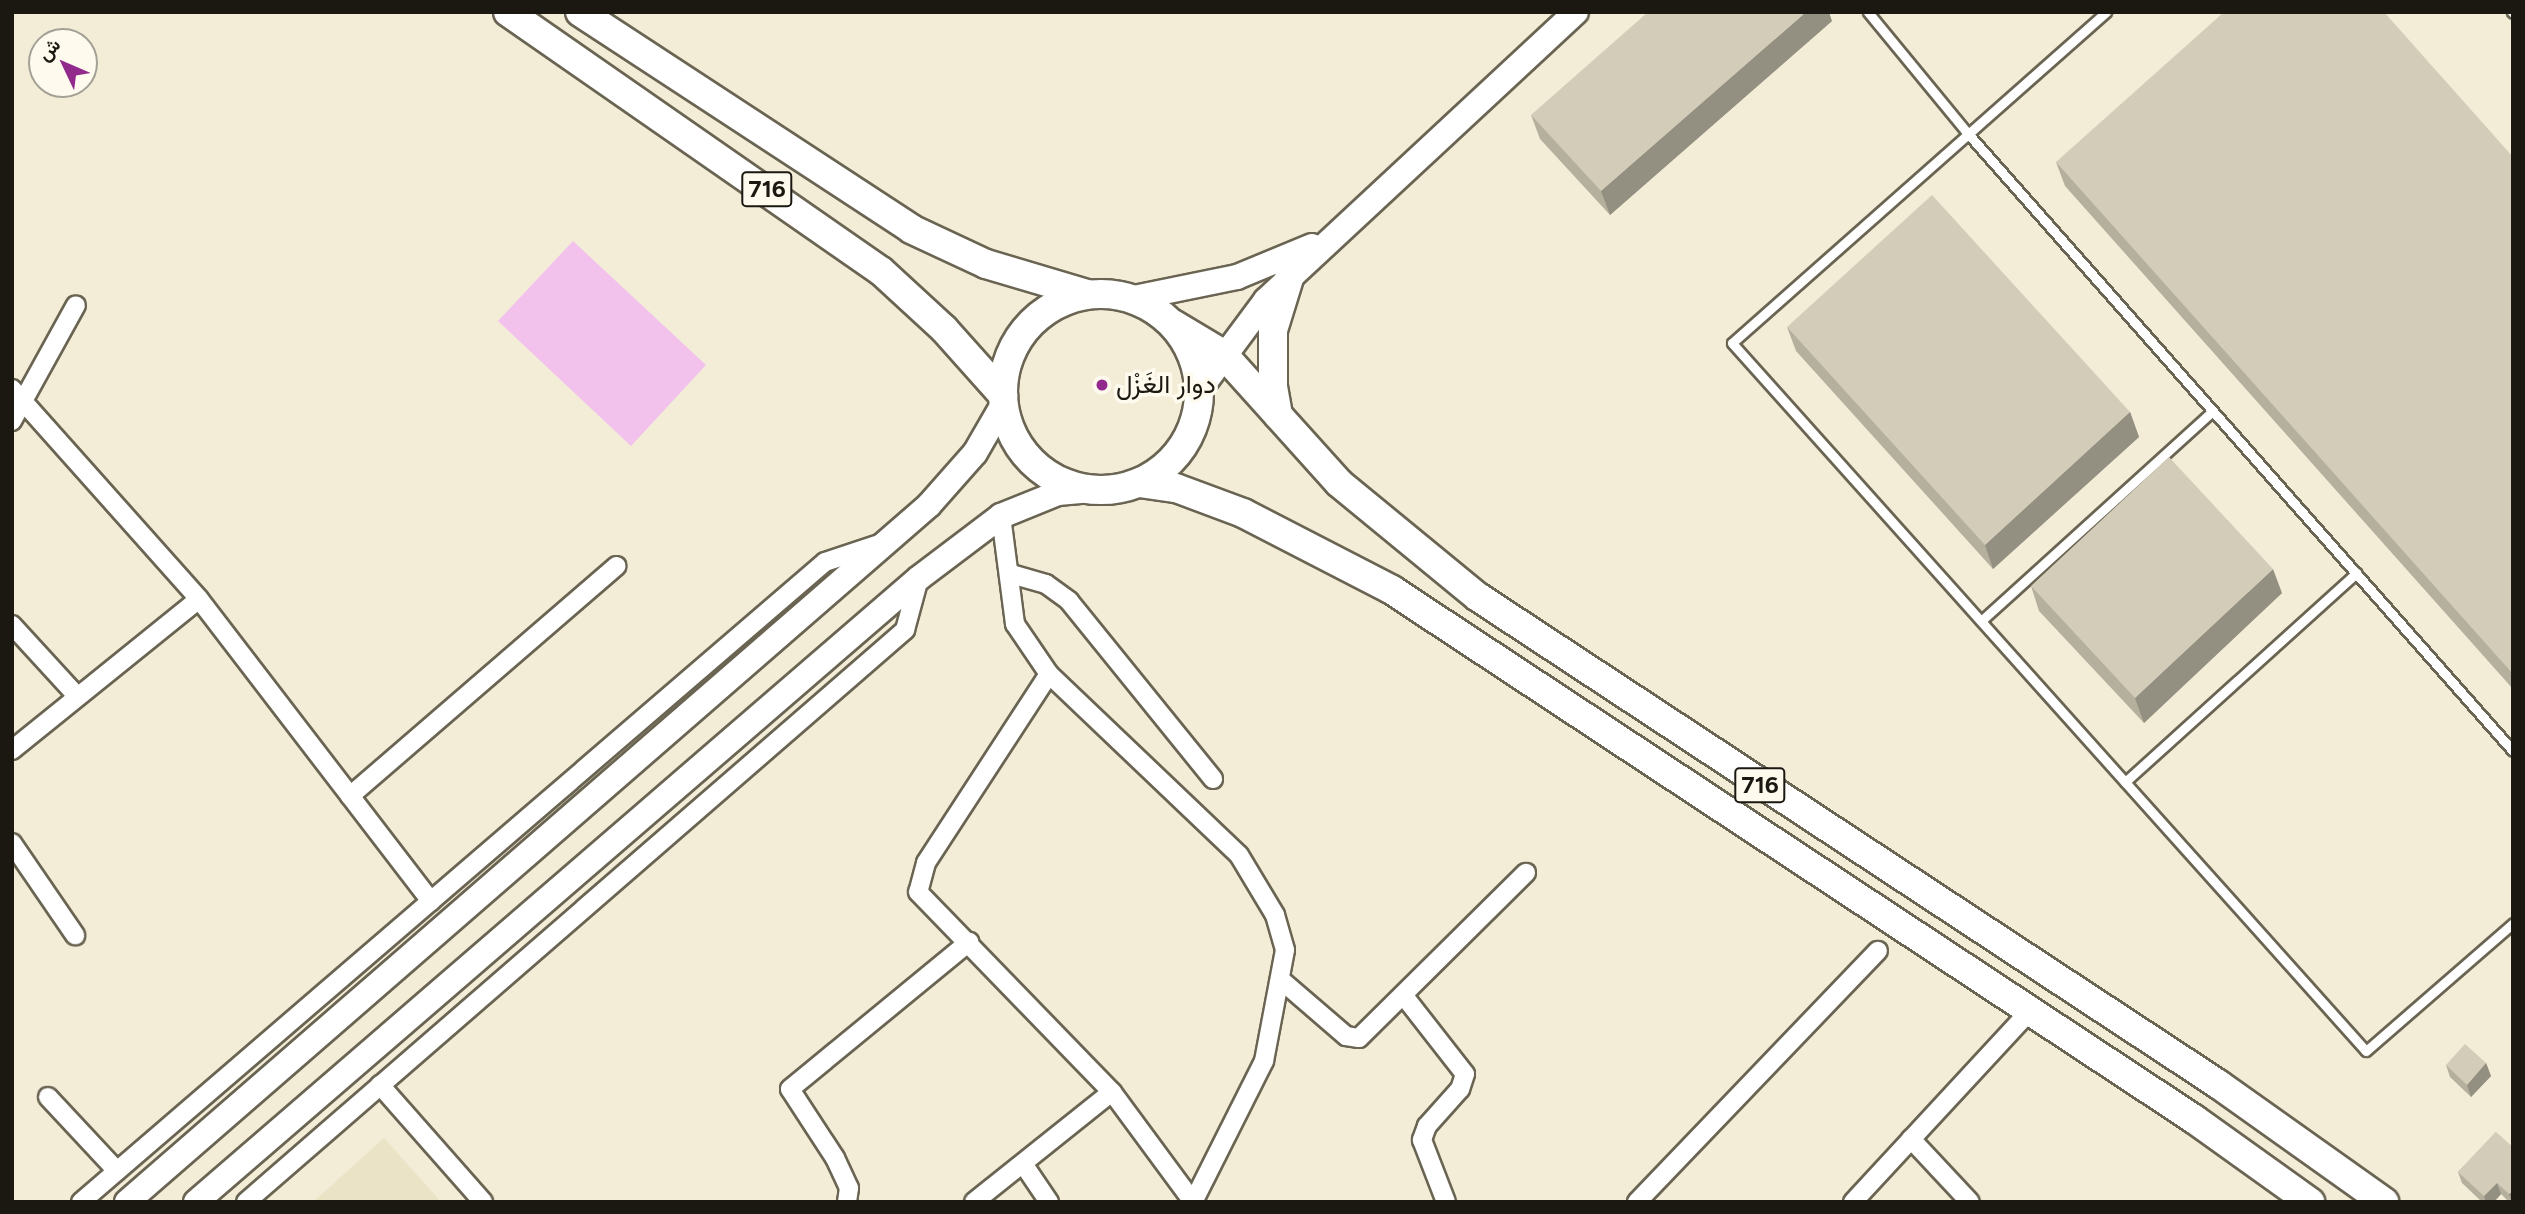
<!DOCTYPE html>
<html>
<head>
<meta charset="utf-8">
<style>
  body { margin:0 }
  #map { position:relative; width:2525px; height:1214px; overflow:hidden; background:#f3edd8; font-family:Figtree,Vazirmatn,sans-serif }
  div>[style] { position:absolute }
  .built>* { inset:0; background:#ebe3c6 }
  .green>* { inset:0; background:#f2c2ed }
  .roads { filter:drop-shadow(2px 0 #6a6452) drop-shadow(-2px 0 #6a6452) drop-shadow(0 2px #6a6452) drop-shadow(0 -2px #6a6452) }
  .service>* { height:9px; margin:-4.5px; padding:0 4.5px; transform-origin:4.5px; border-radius:4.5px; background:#fff }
  .minor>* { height:18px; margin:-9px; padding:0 9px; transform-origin:9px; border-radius:9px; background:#fff }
  .secondary>* { height:24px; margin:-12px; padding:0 12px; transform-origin:12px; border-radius:12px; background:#fff }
  .primary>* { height:28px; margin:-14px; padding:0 14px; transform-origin:14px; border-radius:14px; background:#fff }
  .primary>.ring { margin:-14px; padding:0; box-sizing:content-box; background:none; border:28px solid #fff; border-radius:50% }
  .wall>* { inset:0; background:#b5af9e }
  .shaded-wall>* { inset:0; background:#938f81 }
  .building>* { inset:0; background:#d2ccb8 }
  .dots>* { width:19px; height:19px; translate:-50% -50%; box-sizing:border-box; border:4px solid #fefbee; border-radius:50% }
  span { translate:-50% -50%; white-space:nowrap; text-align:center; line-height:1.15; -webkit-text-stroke:7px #fefbee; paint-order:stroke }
  .shield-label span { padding:2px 5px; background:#fefbee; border:2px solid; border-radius:5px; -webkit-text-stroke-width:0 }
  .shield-label { font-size:24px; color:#1b1811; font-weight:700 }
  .poi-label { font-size:26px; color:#1b1811 }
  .left { translate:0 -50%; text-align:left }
  .frame { position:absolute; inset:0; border:14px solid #1b1811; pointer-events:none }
  .north { position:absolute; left:28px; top:28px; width:70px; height:70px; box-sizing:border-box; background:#fefbee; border:2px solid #a3a096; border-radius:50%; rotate:314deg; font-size:19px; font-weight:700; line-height:28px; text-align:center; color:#1b1811 }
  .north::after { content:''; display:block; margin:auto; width:24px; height:32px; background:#922a8e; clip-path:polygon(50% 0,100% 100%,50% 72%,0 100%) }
</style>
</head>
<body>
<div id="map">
  <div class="built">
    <i style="clip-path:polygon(384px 1138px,441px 1202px,313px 1202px)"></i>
  </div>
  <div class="green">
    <i style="clip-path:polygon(573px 241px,706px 365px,631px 446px,498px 321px)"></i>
  </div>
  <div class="roads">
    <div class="service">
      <i style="left:1868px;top:12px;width:161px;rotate:50.6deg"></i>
      <i style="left:1970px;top:136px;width:820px;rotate:48.56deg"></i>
      <i style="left:2106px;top:12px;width:499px;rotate:138.5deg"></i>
      <i style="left:1732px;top:343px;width:950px;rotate:48.16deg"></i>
      <i style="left:2366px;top:1051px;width:195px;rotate:-41deg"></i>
      <i style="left:2512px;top:12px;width:1px;rotate:45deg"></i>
      <i style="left:1981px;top:621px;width:313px;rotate:-42.2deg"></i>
      <i style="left:2125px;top:782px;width:312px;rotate:-42.1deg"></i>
    </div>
    <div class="minor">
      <i style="left:12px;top:389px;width:281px;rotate:48.3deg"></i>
      <i style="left:199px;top:599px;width:381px;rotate:52.5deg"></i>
      <i style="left:12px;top:421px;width:132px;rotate:-61.1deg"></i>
      <i style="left:1001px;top:516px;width:109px;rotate:82.6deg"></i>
      <i style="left:1015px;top:624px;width:60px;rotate:55.8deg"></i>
      <i style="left:1049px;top:674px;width:262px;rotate:43.6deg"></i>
      <i style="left:1239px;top:855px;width:70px;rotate:59deg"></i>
      <i style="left:1275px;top:915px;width:36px;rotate:74deg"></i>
      <i style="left:1285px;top:950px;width:113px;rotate:100.7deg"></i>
      <i style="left:1264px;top:1061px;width:158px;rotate:116.7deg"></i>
      <i style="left:1011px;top:574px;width:36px;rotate:16deg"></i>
      <i style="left:1046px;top:584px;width:29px;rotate:36deg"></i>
      <i style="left:1069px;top:601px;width:229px;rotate:51deg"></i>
      <i style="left:12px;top:625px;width:96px;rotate:47.5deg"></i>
      <i style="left:1049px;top:674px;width:225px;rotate:123.1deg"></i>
      <i style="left:926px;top:863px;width:30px;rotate:105deg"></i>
      <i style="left:918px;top:892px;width:279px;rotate:45.9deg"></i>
      <i style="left:1112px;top:1092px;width:137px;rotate:53.6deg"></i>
      <i style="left:12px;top:750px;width:240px;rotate:-38.9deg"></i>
      <i style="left:350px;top:796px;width:352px;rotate:-40.8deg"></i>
      <i style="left:12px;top:843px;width:112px;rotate:55.6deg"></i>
      <i style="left:1281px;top:980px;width:86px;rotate:40.7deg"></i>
      <i style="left:1346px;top:1036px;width:13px;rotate:9deg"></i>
      <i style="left:1359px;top:1038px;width:235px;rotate:-44.7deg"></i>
      <i style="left:1404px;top:996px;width:99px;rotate:52deg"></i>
      <i style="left:1465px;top:1074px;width:16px;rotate:108deg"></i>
      <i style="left:1460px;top:1089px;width:50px;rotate:131.7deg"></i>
      <i style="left:1427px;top:1126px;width:15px;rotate:110deg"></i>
      <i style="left:1422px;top:1140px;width:66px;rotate:68.8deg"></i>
      <i style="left:380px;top:1085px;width:156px;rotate:48.6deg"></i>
      <i style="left:48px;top:1097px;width:101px;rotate:47deg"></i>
      <i style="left:1911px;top:1139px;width:86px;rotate:46.9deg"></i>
      <i style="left:1024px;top:1165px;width:45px;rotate:56deg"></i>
      <i style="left:81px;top:1202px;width:981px;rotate:-40.7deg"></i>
      <i style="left:825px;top:562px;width:57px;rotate:-18.4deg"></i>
      <i style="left:246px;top:1202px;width:873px;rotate:-40.96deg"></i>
      <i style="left:905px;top:630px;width:54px;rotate:-74.9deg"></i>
      <i style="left:847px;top:1202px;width:14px;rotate:-82deg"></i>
      <i style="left:849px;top:1188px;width:33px;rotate:-115deg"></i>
      <i style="left:835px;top:1158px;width:82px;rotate:-123.1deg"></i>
      <i style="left:790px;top:1089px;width:232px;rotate:-39.4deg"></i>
      <i style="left:974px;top:1202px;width:176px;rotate:-38.6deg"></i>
      <i style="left:1637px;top:1202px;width:348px;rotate:-46.2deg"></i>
      <i style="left:1853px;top:1202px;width:259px;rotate:-47.2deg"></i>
    </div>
    <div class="secondary">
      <i style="left:1134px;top:298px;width:105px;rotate:-11.5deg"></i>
      <i style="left:1237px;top:277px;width:81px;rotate:-22.5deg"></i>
      <i style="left:1200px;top:389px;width:111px;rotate:-53.4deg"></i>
      <i style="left:1266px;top:300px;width:423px;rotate:-42.9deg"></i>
      <i style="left:127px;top:1202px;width:1063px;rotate:-40.99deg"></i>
      <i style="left:929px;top:505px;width:69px;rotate:-48.5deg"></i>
      <i style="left:975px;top:453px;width:58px;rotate:-59.9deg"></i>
      <i style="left:196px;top:1202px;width:955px;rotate:-40.8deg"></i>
      <i style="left:919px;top:578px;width:103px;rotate:-37.1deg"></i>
      <i style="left:1001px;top:516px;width:61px;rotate:-22deg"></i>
      <i style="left:1058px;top:493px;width:34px;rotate:-5deg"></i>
    </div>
    <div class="primary">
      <i style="left:508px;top:12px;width:454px;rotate:34.8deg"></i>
      <i style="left:881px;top:271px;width:86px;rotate:42.6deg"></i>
      <i style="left:944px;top:329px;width:89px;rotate:48.2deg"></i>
      <i style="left:580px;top:12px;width:396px;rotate:33.2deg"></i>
      <i style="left:911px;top:229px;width:83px;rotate:25deg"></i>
      <i style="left:986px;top:264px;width:105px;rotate:16.5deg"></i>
      <i class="ring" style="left:1003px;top:294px;width:168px;height:168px"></i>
      <i style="left:1173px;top:324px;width:58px;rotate:31deg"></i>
      <i style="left:1223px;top:354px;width:173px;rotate:48deg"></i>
      <i style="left:1339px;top:483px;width:180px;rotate:39.4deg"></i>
      <i style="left:1478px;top:597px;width:886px;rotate:33.35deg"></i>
      <i style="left:2218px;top:1084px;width:204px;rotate:35.4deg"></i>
      <i style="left:1278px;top:415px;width:28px;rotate:-100deg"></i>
      <i style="left:1273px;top:387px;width:57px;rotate:-90deg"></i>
      <i style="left:1273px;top:330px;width:58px;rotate:-72.8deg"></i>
      <i style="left:1139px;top:483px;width:37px;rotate:8deg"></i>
      <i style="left:1176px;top:488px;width:72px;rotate:20.5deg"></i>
      <i style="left:1243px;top:513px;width:168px;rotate:27.3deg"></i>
      <i style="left:1392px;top:590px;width:961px;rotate:33.41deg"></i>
      <i style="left:2194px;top:1119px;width:143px;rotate:35.6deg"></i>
    </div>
  </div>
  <div class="wall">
    <i style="clip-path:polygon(1832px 21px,1610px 215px,1540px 139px,1531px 115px)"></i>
    <i style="clip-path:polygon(2513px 157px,2513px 689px,2065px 186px,2056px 162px)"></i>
    <i style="clip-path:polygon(1787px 327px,2130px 412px,2139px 437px,1993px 569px,1796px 351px)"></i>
    <i style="clip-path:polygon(2031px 586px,2282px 593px,2144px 723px,2039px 611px)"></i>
    <i style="clip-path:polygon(2486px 1063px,2491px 1076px,2471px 1097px,2450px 1077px,2446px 1065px)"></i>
    <i style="clip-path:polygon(2496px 1132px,2513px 1202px,2509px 1202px,2501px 1194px,2494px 1202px,2482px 1202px,2462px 1183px,2458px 1172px)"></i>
  </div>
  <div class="shaded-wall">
    <i style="clip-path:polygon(1806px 12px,1829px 12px,1832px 21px,1610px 215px,1601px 191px)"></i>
    <i style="clip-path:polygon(2130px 412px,2139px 437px,1993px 569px,1985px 545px)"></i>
    <i style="clip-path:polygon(2273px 569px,2282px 593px,2144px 723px,2135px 698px)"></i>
    <i style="clip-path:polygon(2486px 1063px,2491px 1076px,2471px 1097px,2467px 1085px)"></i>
    <i style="clip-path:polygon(2497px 1183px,2501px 1194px,2494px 1202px,2486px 1202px,2484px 1196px)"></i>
    <i style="clip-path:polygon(2513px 1191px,2513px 1202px,2512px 1202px,2509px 1194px)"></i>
  </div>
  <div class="building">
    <i style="clip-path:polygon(1648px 12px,1806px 12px,1601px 191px,1531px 115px)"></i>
    <i style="clip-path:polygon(2224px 12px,2384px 12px,2513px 157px,2513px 674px,2056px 162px)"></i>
    <i style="clip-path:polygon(1932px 195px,2130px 412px,1985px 545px,1787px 327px)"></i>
    <i style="clip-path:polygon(2169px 457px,2273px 569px,2135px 698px,2031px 586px)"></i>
    <i style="clip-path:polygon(2465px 1044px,2486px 1063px,2467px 1085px,2446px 1065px)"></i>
    <i style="clip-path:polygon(2496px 1132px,2513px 1147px,2513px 1191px,2509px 1194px,2497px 1183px,2484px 1196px,2458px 1172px)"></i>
  </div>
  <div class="dots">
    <i style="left:1102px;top:385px;background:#922a8e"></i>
  </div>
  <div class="shield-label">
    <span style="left:767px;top:189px">716</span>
    <span style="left:1760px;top:785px">716</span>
  </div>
  <div class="poi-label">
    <span class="left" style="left:1116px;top:385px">دوار الغَزْل</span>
  </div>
  <div class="frame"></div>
  <div class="north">ش</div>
</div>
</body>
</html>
